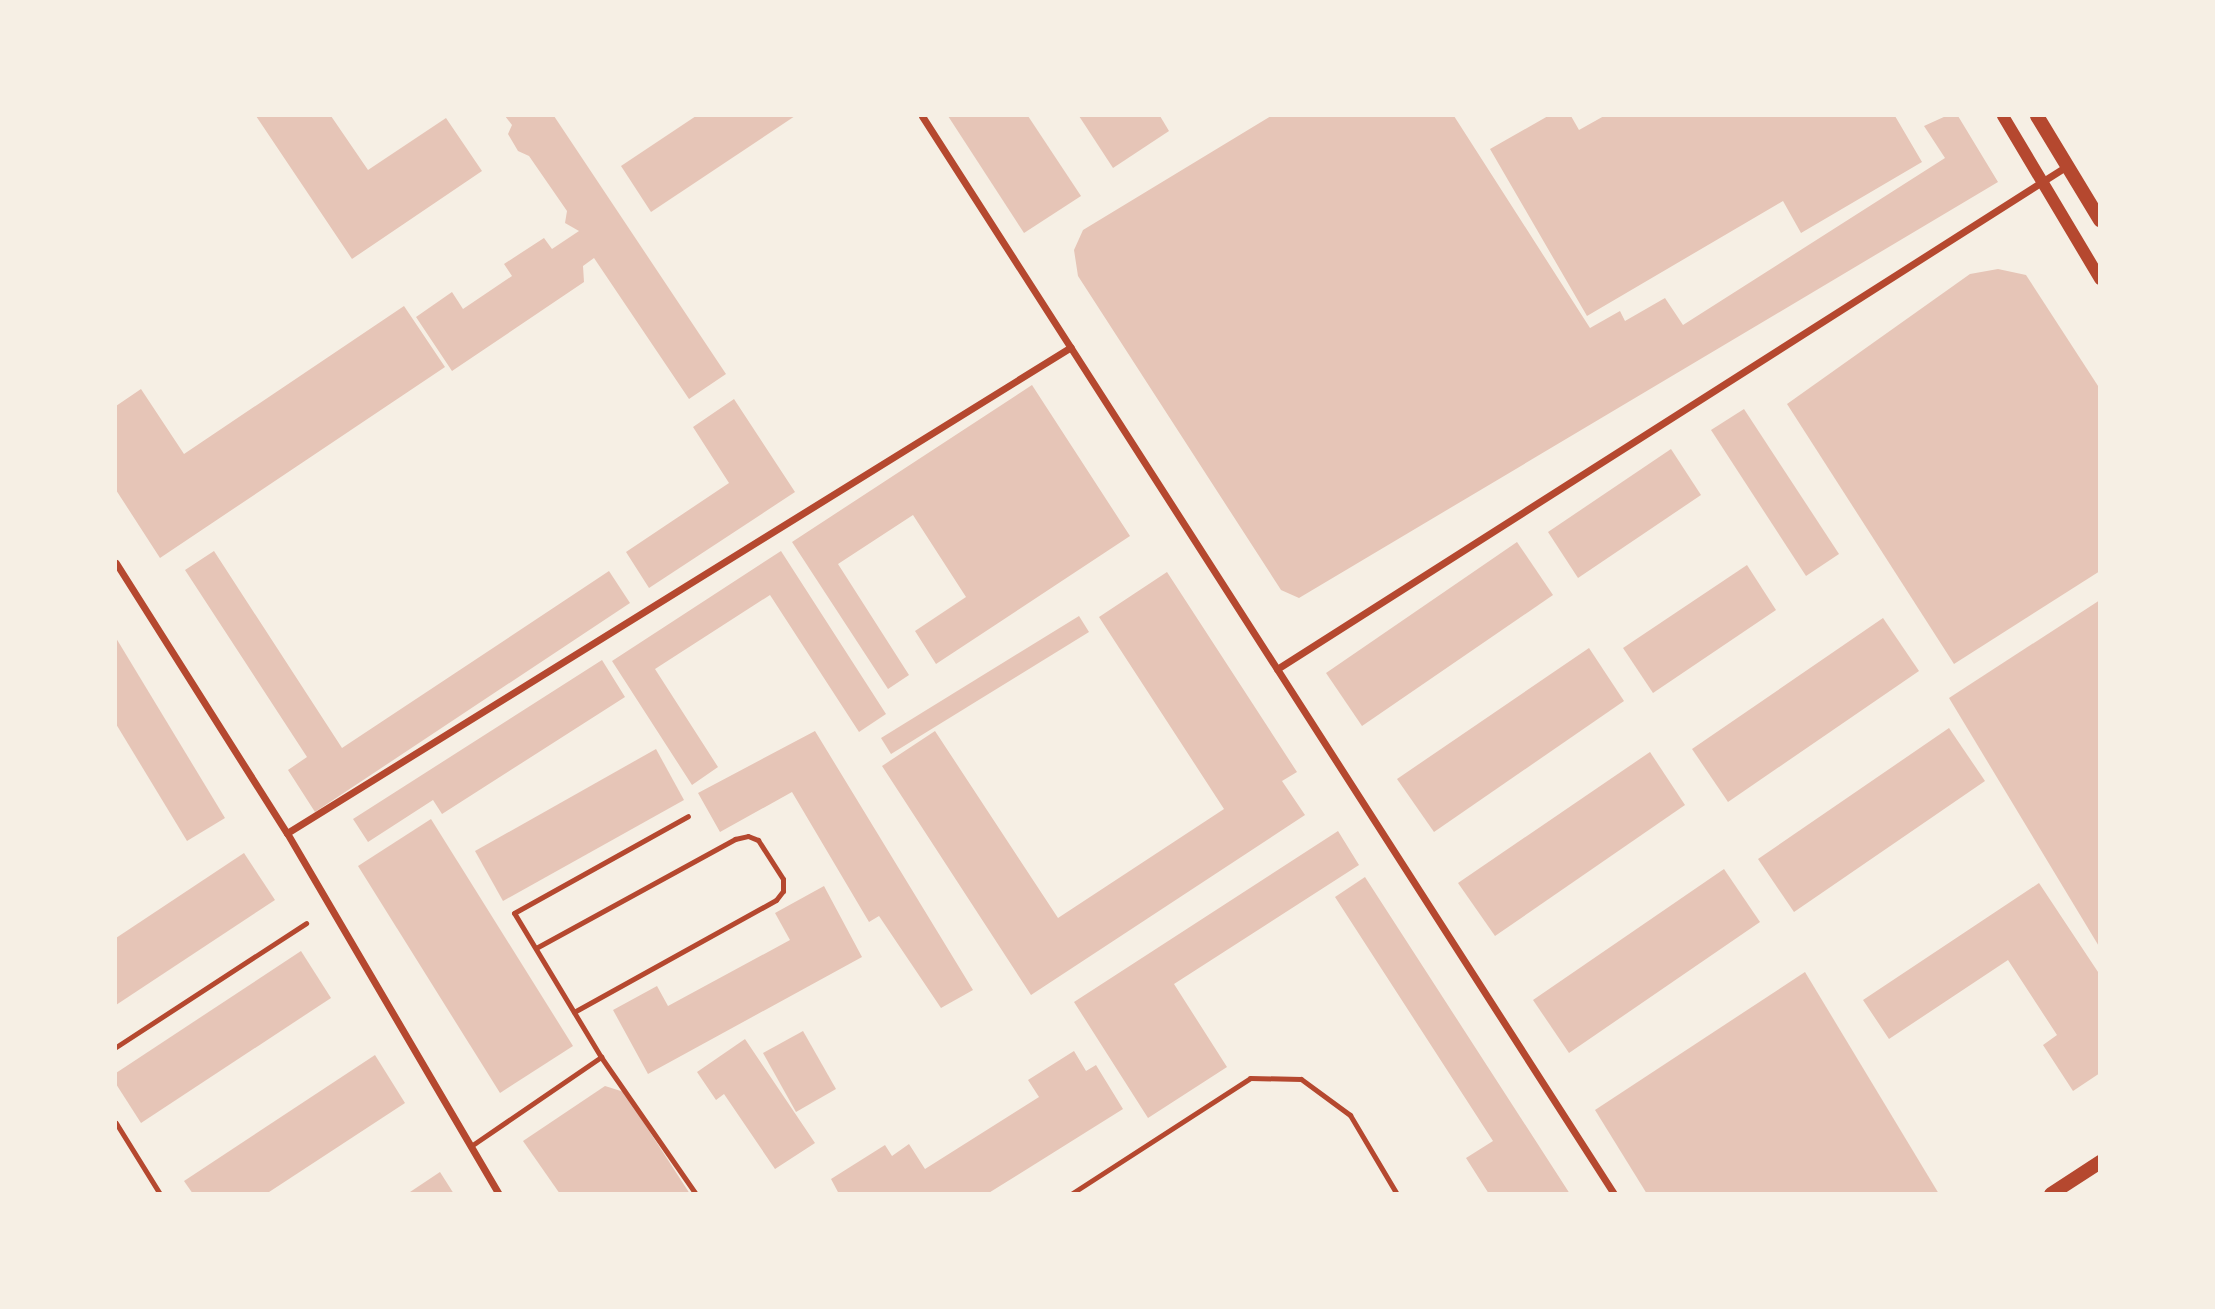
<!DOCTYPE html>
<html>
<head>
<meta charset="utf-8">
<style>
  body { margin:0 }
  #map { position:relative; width:2215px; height:1309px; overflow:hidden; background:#f6efe4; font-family:"Open Sans",sans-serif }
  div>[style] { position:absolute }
  .building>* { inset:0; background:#e6c5b7 }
  .service>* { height:5px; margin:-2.5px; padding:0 2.5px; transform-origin:2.5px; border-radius:2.5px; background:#b5482f }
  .minor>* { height:7px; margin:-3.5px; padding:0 3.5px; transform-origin:3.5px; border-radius:3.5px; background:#b5482f }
  .tertiary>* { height:12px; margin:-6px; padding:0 6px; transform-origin:6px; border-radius:6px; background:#b5482f }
  .secondary>* { height:14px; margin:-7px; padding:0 7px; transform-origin:7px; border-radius:7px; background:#b5482f }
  span { translate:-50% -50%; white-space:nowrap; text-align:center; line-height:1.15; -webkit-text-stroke:5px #f6efe4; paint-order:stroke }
  .frame { position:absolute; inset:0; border:117px solid #f6efe4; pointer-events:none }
</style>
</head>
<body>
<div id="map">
  <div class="building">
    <i style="clip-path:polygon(256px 116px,331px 116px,368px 170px,446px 118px,482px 171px,352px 259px)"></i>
    <i style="clip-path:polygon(505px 116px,554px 116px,726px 374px,689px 399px,594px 258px,583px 266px,584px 282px,452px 371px,416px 317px,452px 292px,463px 309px,512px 276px,504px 264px,544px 238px,552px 249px,579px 231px,565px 223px,567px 211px,529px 156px,518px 151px,508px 134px,512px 125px)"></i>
    <i style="clip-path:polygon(696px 116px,795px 116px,651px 212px,621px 166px)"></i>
    <i style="clip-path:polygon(948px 116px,1028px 116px,1081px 196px,1024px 233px)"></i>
    <i style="clip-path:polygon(1079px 116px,1160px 116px,1169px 131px,1113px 168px)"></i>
    <i style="clip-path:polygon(1271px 116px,1454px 116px,1590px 328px,1620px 311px,1625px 321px,1665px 298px,1683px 325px,1945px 158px,1924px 126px,1946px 116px,1958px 116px,1998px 182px,1299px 598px,1281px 590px,1078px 276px,1074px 250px,1083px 230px)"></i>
    <i style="clip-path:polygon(1548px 116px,1571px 116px,1579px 130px,1604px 116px,1895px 116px,1922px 162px,1801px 233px,1783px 201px,1587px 316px,1490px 149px)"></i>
    <i style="clip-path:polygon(1998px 269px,2026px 275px,2100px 389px,2100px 571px,1954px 664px,1787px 404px,1970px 274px)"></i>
    <i style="clip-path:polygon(404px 306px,445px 367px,160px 558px,116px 490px,116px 406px,141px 389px,184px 454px)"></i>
    <i style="clip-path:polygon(1032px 385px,1130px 536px,936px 664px,915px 631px,966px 597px,913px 515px,838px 564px,909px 675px,888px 689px,792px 542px)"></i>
    <i style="clip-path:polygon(734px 399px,795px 492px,649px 588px,626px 552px,729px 483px,693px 427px)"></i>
    <i style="clip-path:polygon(1744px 409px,1839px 554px,1806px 576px,1711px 430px)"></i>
    <i style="clip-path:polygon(1671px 449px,1701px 495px,1578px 578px,1548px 532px)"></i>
    <i style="clip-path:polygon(1517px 542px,1553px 595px,1362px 726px,1326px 673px)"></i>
    <i style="clip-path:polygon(214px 551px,342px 748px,609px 571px,630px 603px,315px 812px,288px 770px,307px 757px,185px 570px)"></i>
    <i style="clip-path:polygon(781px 551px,886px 714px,859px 732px,770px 595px,655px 669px,718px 767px,692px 785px,612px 661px)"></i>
    <i style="clip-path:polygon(1747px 565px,1776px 610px,1653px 693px,1623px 648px)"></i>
    <i style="clip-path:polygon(1167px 572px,1297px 772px,1282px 781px,1305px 815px,1031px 995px,882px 766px,935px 731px,1058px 918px,1224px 809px,1099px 617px)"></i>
    <i style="clip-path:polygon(2100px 600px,2100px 948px,1949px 698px)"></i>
    <i style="clip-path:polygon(1079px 616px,1089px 632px,891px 754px,881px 738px)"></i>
    <i style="clip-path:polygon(1883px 618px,1919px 671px,1728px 802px,1692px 749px)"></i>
    <i style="clip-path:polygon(116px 638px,225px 818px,187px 841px,116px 724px)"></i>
    <i style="clip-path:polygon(1589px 648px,1624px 701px,1434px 832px,1397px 779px)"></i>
    <i style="clip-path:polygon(602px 660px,625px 697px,442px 814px,433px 800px,368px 842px,353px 819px)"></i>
    <i style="clip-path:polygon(1949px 728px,1985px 781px,1794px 912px,1758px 859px)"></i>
    <i style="clip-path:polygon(815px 731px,973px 990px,941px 1008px,879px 916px,869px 922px,792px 792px,720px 832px,698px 793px)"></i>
    <i style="clip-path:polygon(656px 749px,684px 800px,503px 901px,475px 851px)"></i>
    <i style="clip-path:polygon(1650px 752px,1685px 805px,1495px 936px,1458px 883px)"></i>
    <i style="clip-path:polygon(431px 819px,573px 1046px,500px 1093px,358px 866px)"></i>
    <i style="clip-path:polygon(1338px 831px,1359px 865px,1174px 984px,1227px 1067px,1148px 1118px,1074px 1002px)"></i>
    <i style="clip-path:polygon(244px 853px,275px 900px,116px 1005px,116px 938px)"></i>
    <i style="clip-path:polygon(1724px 869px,1760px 922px,1569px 1053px,1533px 1000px)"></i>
    <i style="clip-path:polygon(1365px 877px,1570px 1194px,1489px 1194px,1466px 1158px,1493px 1141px,1335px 897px)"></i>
    <i style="clip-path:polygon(2039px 883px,2100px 975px,2100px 1073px,2073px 1091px,2043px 1045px,2057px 1035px,2008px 960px,1889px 1039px,1863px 1000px)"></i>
    <i style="clip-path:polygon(824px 886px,862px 957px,648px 1074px,613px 1010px,657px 986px,668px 1006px,790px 940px,775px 913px)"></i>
    <i style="clip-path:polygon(301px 951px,331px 998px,141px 1123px,116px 1084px,116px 1073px)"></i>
    <i style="clip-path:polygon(1805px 972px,1939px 1194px,1647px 1194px,1595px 1110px)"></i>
    <i style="clip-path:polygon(803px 1031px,836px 1089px,796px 1112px,763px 1053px)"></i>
    <i style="clip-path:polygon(745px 1039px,815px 1143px,775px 1169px,724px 1094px,716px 1100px,697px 1072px)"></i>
    <i style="clip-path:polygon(1074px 1051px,1086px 1071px,1096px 1065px,1123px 1109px,987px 1194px,839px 1194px,831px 1179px,885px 1145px,892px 1156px,909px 1144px,925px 1169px,1039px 1097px,1028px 1080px)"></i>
    <i style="clip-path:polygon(375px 1055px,405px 1103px,266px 1194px,193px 1194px,184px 1181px)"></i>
    <i style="clip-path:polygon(605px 1086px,624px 1092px,690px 1194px,560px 1194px,523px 1141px)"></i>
    <i style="clip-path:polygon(440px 1172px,454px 1194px,407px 1194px)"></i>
  </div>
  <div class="service">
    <i style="left:536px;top:948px;width:227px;rotate:-28.7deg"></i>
    <i style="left:735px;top:839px;width:13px;rotate:-13deg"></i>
    <i style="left:748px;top:836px;width:11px;rotate:22deg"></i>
    <i style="left:758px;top:840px;width:46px;rotate:57.3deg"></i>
    <i style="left:783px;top:879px;width:12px;rotate:90deg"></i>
    <i style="left:783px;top:891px;width:11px;rotate:128deg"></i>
    <i style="left:776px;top:900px;width:231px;rotate:151deg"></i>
    <i style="left:116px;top:1047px;width:227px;rotate:-33.1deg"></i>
    <i style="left:601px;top:1057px;width:167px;rotate:55.3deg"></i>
    <i style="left:116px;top:1123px;width:84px;rotate:58.2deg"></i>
    <i style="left:471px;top:1146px;width:158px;rotate:-34.4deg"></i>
    <i style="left:601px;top:1057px;width:168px;rotate:-121.1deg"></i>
    <i style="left:514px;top:913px;width:199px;rotate:-29.1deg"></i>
    <i style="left:1071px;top:1194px;width:213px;rotate:-32.9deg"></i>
    <i style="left:1250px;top:1078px;width:51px;rotate:1.1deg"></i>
    <i style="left:1301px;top:1079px;width:61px;rotate:36.3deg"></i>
    <i style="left:1350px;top:1115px;width:92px;rotate:59.3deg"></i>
  </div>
  <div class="minor">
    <i style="left:922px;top:116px;width:1281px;rotate:57.3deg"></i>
    <i style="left:116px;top:563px;width:320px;rotate:57.7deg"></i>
    <i style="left:287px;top:833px;width:419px;rotate:59.6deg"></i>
    <i style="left:1277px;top:669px;width:937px;rotate:-32.49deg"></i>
    <i style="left:287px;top:833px;width:922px;rotate:-31.79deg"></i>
  </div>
  <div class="tertiary">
    <i style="left:2003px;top:116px;width:190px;rotate:59.2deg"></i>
  </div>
  <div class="secondary">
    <i style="left:2037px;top:116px;width:122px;rotate:58.8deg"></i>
    <i style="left:2051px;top:1194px;width:59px;rotate:-33.1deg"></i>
  </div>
  <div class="frame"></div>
</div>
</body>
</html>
